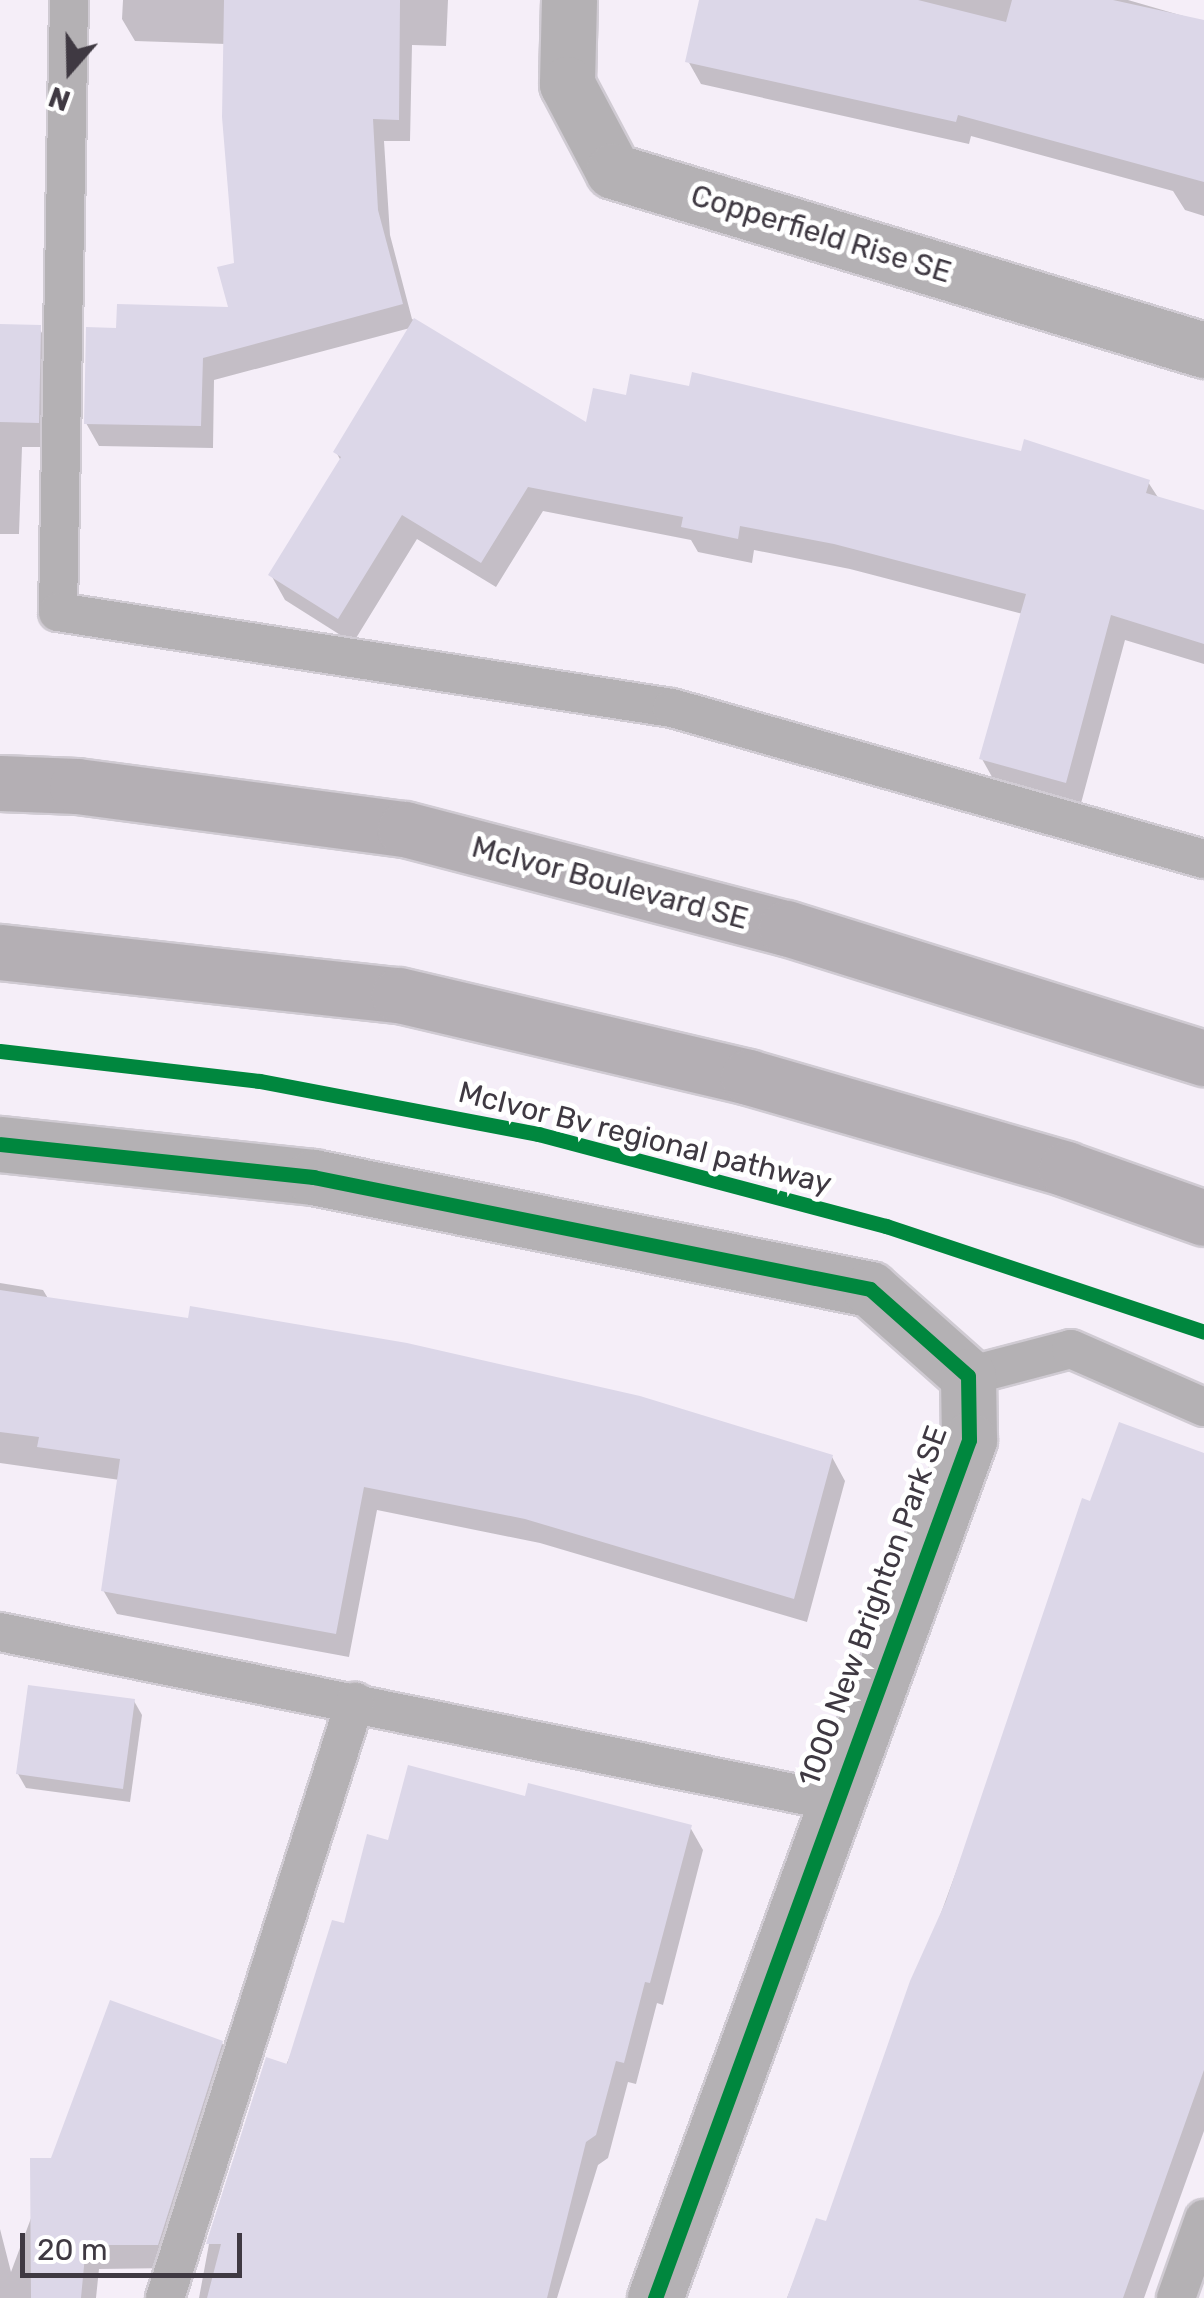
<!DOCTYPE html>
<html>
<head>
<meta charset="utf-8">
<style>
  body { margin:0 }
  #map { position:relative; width:1204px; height:2298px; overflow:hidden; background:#f5eef8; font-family:Rubik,sans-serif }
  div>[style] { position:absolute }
  .shadow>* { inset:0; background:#0003 }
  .building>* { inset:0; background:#dcd7e8 }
  .roads { filter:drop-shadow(2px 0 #d0cbd3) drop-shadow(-2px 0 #d0cbd3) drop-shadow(0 2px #d0cbd3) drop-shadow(0 -2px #d0cbd3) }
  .service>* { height:38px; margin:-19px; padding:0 19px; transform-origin:19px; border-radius:19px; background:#b4b1b4 }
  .minor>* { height:55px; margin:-27.5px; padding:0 27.5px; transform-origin:27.5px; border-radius:27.5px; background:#b4b1b4 }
  .secondary>* { height:55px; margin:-27.5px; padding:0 27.5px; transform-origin:27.5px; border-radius:27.5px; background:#b4afb4 }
  .cycleway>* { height:15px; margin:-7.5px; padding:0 7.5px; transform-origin:7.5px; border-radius:7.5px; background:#00873e }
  span { translate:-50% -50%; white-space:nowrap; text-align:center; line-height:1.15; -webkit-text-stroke:10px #fff; paint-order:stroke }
  .street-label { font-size:30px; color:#3f3942 }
  .north { position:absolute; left:20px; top:20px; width:100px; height:100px; -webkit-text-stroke:8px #fff; paint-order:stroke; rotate:200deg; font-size:28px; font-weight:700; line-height:40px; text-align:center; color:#3f3942 }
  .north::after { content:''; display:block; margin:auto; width:35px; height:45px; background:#3f3942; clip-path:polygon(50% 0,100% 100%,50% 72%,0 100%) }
  .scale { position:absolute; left:20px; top:2233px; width:222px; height:45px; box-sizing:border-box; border:5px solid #3f3942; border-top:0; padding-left:12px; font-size:30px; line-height:35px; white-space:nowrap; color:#3f3942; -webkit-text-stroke:8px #fff; paint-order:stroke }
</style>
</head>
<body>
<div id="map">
  <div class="shadow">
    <i style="clip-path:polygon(123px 0,448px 0,446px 46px,412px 45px,410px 141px,384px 141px,390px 235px,412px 319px,588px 426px,1148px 482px,1159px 499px,1204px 513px,1204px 664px,1125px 640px,1080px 807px,996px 784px,982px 759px,1023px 614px,850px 569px,754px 550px,752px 563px,698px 552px,691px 540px,543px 511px,496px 587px,417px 539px,353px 643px,285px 600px,271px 575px,341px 461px,336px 452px,410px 328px,214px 380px,213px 448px,99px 446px,86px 423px,119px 331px,231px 310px,236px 265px,226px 44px,135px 41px,122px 19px)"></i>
    <i style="clip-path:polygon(700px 0,1128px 0,1204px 22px,1204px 216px,1185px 210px,1173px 191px,971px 136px,969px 144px,701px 84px,688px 61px)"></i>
    <i style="clip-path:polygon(0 326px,39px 328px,54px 353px,52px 447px,22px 447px,19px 534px,0 534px)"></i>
    <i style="clip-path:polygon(0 1283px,43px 1290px,49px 1300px,832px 1457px,845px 1481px,807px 1622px,540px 1543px,377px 1510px,349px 1657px,117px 1614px,103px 1590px,120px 1480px,0 1463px)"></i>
    <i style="clip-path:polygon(1204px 1455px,1204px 2131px,1144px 2298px,787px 2298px,818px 2221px,827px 2224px,1091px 1504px)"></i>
    <i style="clip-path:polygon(134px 1701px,142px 1715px,130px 1802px,26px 1788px,18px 1774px)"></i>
    <i style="clip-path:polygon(527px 1799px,690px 1827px,703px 1850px,663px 2005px,657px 2003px,636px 2084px,628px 2082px,608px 2158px,598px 2165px,557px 2298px,199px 2298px,209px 2244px,346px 1926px,390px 1843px)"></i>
    <i style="clip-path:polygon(111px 2003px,222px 2043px,235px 2067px,171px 2268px,99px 2269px,96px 2298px,0 2298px,0 2229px,11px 2272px)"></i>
  </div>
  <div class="building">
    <i style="clip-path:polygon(224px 0,400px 0,399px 120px,373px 119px,378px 210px,403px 304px,203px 358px,201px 426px,84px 424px,86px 327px,116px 328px,117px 304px,228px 307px,217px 267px,234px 263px,222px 117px)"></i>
    <i style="clip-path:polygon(699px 0,918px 0,1006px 22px,1012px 0,1113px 0,1204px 20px,1204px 182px,958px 115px,956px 122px,685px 62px)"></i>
    <i style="clip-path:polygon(414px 318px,586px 422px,593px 388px,626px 395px,630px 374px,689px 386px,692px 372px,1021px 451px,1024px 439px,1150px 480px,1146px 493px,1204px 510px,1204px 644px,1111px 615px,1066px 783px,979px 759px,1026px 594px,834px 544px,740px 526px,738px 539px,681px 527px,683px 517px,528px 487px,481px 563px,402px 515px,338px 619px,268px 575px,341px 457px,333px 452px)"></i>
    <i style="clip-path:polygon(0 324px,41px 325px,39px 423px,0 422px)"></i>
    <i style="clip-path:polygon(0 1290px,188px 1318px,190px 1306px,407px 1343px,640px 1396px,833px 1455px,794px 1599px,525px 1519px,364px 1487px,336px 1634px,101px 1591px,120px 1459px,37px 1447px,39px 1437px,0 1432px)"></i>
    <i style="clip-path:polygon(1119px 1422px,1204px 1453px,1204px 2070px,1123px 2298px,787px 2298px,816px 2218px,826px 2221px,910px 1981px,946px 1901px,1082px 1498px,1090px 1501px)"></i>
    <i style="clip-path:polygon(28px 1685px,135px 1699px,123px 1789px,16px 1774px)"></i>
    <i style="clip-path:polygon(408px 1765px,525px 1796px,528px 1783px,692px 1825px,650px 1983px,645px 1982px,624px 2063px,616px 2061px,596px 2135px,586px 2142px,547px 2298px,207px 2298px,221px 2244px,206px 2244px,266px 2057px,287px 2064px,332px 1920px,344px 1923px,367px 1834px,388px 1840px)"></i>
    <i style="clip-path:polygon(110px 2000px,223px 2041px,158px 2245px,86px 2245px,81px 2298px,31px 2298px,30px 2158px,51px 2158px)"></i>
  </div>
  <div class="roads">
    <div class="service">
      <i style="left:69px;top:0;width:612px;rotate:91.03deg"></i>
      <i style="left:58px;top:612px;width:621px;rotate:8.89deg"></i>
      <i style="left:672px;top:708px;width:553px;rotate:15.85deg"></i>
      <i style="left:968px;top:1376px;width:106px;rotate:-14.7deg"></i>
      <i style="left:1071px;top:1349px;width:145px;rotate:23.6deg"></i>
      <i style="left:0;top:1632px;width:849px;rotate:11.48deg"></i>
      <i style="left:165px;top:2298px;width:626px;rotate:-72.32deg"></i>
      <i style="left:1176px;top:2298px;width:84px;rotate:-70.5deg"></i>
    </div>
    <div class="minor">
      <i style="left:569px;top:0;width:84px;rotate:91.4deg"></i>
      <i style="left:567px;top:84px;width:98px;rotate:62.1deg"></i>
      <i style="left:613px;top:171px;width:618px;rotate:16.85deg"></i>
      <i style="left:0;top:1144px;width:315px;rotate:6deg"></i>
      <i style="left:313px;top:1177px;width:568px;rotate:11.37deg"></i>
      <i style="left:870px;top:1289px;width:131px;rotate:41.6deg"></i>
      <i style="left:968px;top:1376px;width:64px;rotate:89.1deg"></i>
      <i style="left:969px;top:1440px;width:914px;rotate:110.1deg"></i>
    </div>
    <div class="secondary">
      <i style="left:0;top:783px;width:77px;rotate:2.2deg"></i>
      <i style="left:77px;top:786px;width:331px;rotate:7.5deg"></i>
      <i style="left:405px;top:829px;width:394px;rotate:14.6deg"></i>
      <i style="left:786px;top:928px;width:438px;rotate:17.3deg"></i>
      <i style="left:0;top:952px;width:401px;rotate:6.2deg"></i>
      <i style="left:399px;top:995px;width:359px;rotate:13.2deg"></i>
      <i style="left:748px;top:1077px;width:331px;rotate:16.1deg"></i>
      <i style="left:1066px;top:1169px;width:146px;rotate:19.5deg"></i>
    </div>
  </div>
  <div class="cycleway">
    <i style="left:0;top:1051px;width:262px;rotate:6.6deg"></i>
    <i style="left:260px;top:1081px;width:283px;rotate:10.8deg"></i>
    <i style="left:538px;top:1134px;width:360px;rotate:14.8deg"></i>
    <i style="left:886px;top:1226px;width:335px;rotate:18.4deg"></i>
    <i style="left:0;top:1144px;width:315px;rotate:6deg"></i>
    <i style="left:313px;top:1177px;width:568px;rotate:11.37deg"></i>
    <i style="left:870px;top:1289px;width:131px;rotate:41.6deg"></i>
    <i style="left:968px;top:1376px;width:64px;rotate:89.1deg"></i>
    <i style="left:969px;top:1440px;width:914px;rotate:110.1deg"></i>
  </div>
  <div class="street-label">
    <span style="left:821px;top:234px;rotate:17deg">Copperfield Rise SE</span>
    <span style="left:610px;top:883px;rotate:15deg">McIvor Boulevard SE</span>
    <span style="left:645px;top:1138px;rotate:14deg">McIvor Bv regional pathway</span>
    <span style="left:873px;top:1606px;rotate:-70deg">1000 New Brighton Park SE</span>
  </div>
  <div class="north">N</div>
  <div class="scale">20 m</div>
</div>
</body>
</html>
